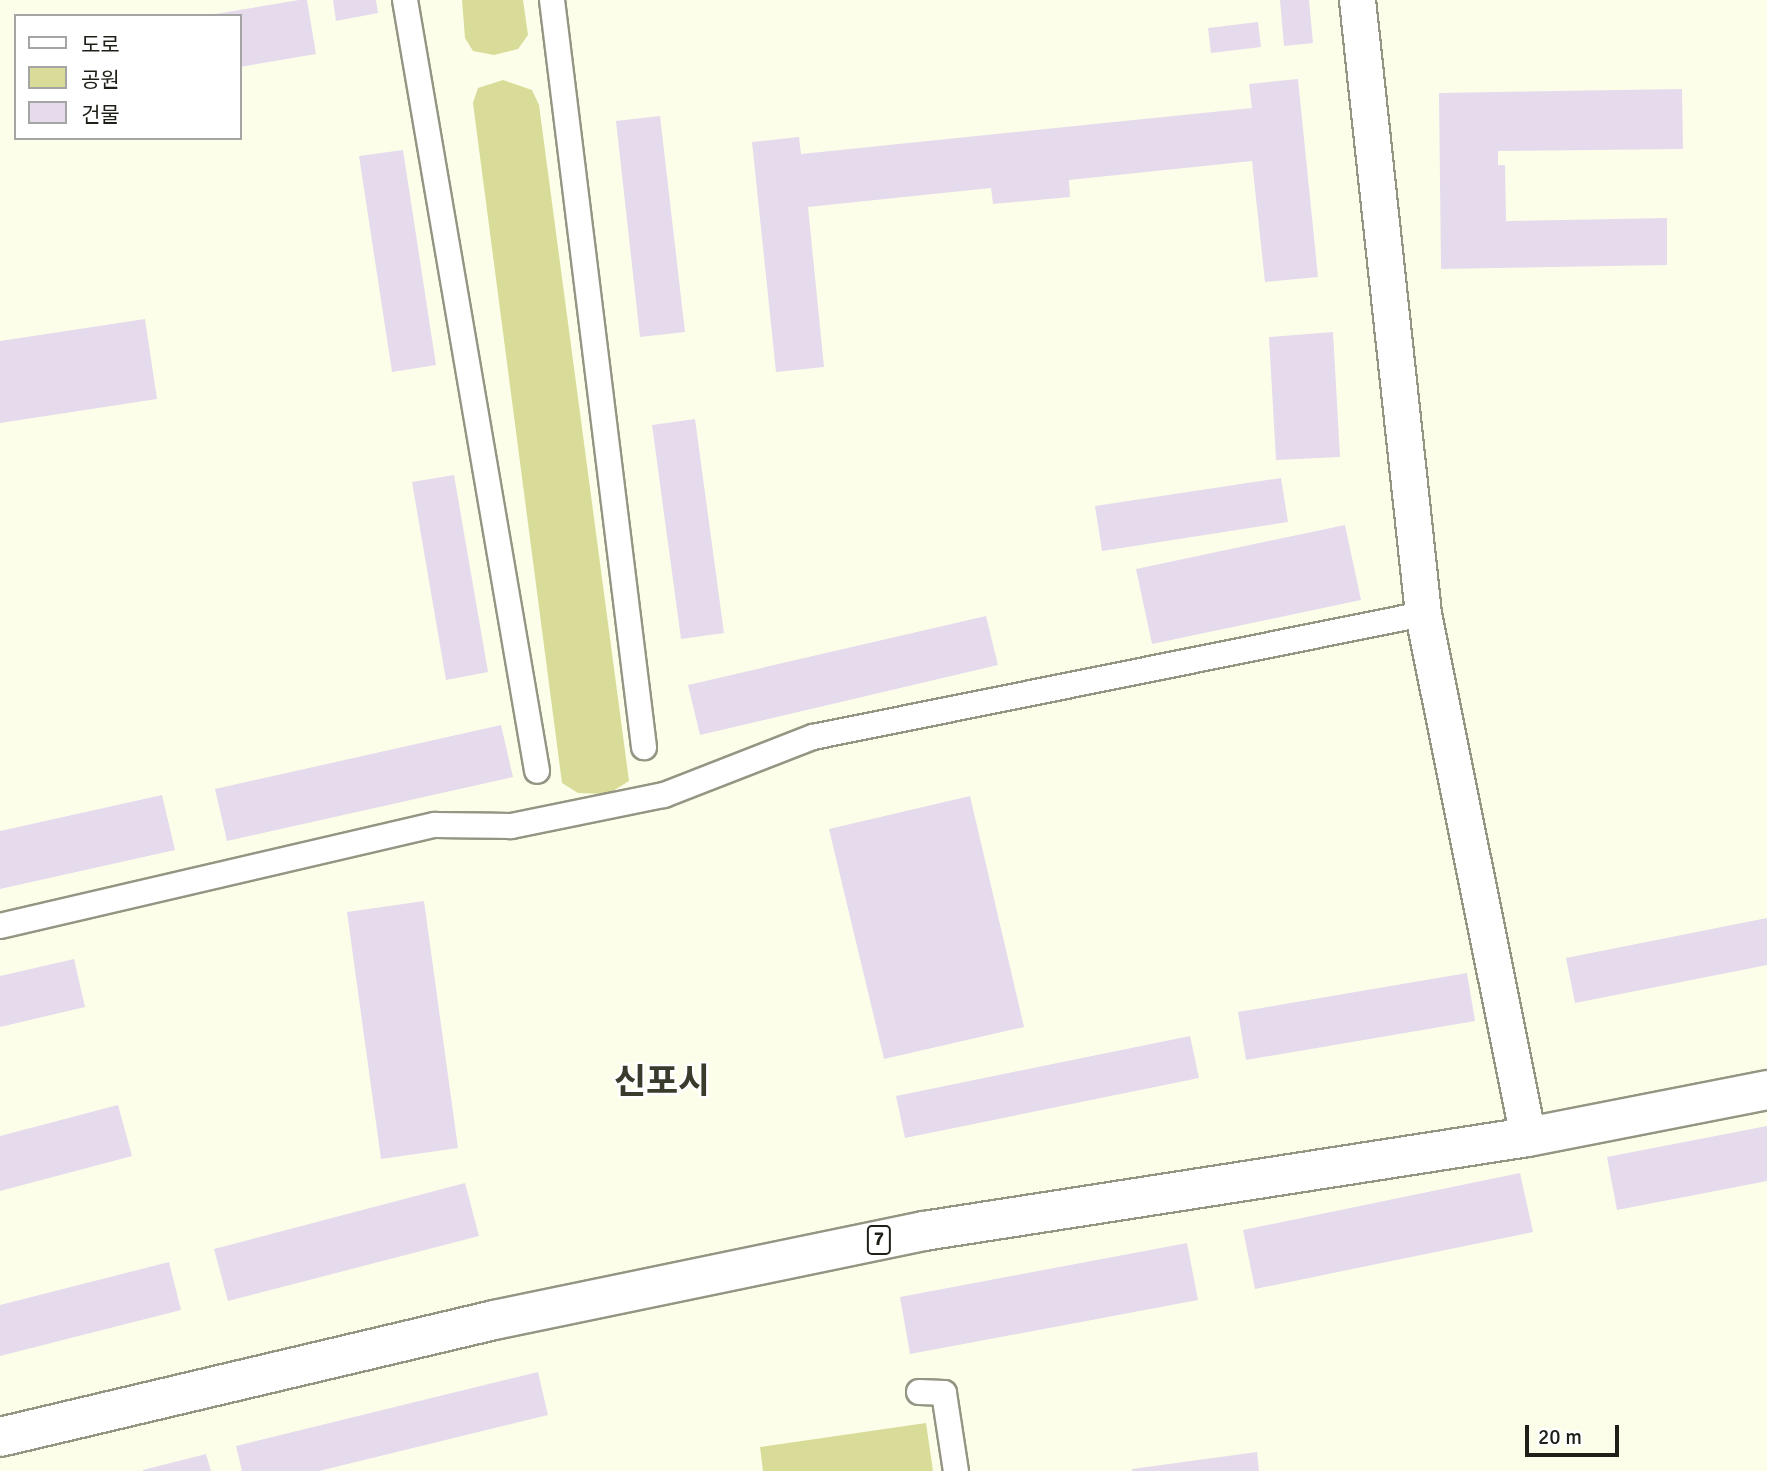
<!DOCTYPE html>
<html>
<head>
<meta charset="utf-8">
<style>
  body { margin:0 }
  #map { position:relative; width:1767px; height:1471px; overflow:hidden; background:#fcfeea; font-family:Signika,"Noto Sans KR",sans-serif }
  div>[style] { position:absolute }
  .green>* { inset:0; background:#d8dc98 }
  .building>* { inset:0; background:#e5dbed }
  .roads { filter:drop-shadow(2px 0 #949583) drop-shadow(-2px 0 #949583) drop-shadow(0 2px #949583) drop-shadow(0 -2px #949583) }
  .street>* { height:24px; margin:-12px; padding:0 12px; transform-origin:12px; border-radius:12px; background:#fff }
  .secondary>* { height:35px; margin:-17.5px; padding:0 17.5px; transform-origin:17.5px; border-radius:17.5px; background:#fff }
  .highway>* { height:38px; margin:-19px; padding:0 19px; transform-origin:19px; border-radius:19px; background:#fff }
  span { translate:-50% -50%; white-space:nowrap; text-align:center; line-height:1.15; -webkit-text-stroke:5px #fff; paint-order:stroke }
  .shield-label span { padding:2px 5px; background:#fff; border:2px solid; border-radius:5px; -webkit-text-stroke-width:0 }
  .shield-label { font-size:19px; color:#1f1f18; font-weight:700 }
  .town-label { font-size:35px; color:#3a3b2c; font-weight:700 }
  .legend { position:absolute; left:14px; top:14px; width:228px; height:126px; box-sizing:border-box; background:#fff; border:2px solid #a5a5a3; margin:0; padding:9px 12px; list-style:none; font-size:21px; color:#1f1f18 }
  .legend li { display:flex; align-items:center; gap:14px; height:35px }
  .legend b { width:35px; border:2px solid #a5a5a3 }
  .scale { position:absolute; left:1525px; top:1425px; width:94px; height:32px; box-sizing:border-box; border:4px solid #1f1f18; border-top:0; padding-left:9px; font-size:21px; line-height:24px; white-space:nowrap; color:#1f1f18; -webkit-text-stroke:5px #fff; paint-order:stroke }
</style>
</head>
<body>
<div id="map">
  <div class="green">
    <i style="clip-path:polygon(462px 0,523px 0,528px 35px,518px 49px,494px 55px,473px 51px,465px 38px)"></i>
    <i style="clip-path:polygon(503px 80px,532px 90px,539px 105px,629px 781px,608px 794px,578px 793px,562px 783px,473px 103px,478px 88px)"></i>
    <i style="clip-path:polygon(926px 1423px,933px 1471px,763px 1471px,760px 1447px)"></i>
  </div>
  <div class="building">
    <i style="clip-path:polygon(299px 0,307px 0,316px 54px,240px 67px,240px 16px,215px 14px)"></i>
    <i style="clip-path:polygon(333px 0,376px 0,378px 13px,336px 21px)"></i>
    <i style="clip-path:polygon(1280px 0,1309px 0,1313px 43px,1284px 46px)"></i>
    <i style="clip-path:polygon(1258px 22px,1261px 47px,1211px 53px,1208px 28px)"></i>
    <i style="clip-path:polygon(1298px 79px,1318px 277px,1265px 282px,1252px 161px,1069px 180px,1070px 197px,993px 204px,991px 188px,808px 207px,824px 367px,776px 372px,752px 142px,799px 137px,801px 154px,1252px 108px,1249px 84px)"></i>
    <i style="clip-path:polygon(1682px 89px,1683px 149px,1498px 151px,1498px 165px,1505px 165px,1506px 221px,1667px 218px,1667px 265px,1441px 269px,1439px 93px)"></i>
    <i style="clip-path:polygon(660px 116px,685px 332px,640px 337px,616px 121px)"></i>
    <i style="clip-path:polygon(403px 150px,436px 365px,392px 372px,359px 156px)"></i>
    <i style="clip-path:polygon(145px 319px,157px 399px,0 423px,0 341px)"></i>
    <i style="clip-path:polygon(1333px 332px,1340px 457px,1276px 460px,1269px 337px)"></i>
    <i style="clip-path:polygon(695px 419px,724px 633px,681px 639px,652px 425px)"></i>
    <i style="clip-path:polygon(454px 475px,488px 672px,446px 680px,412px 482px)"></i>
    <i style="clip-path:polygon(1281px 478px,1288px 522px,1102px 551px,1095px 506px)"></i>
    <i style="clip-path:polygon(1345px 525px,1361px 600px,1152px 644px,1136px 569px)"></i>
    <i style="clip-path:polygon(986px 616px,998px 665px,700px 735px,688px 685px)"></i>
    <i style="clip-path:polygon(501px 725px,513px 777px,227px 841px,215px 789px)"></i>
    <i style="clip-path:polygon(162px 795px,175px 850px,0 889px,0 831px)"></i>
    <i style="clip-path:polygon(970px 796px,1024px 1027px,884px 1059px,829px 829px)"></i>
    <i style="clip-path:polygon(424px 901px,458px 1148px,381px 1159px,347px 912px)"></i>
    <i style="clip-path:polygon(1767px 918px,1767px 965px,1575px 1003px,1566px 958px)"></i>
    <i style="clip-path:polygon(74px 959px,85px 1007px,0 1027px,0 976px)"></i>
    <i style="clip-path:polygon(1467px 973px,1475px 1021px,1246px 1060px,1238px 1012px)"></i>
    <i style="clip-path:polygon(1190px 1036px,1199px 1078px,905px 1138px,896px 1096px)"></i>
    <i style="clip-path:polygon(118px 1105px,132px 1156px,0 1191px,0 1136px)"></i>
    <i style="clip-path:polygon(1767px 1126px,1767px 1181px,1617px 1210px,1607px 1157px)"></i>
    <i style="clip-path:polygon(1520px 1173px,1533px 1232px,1255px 1289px,1243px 1230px)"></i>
    <i style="clip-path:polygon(465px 1183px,479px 1236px,228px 1301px,214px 1249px)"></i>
    <i style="clip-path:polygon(1187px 1243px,1198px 1300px,910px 1354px,900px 1297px)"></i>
    <i style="clip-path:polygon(169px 1262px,181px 1310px,0 1356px,0 1305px)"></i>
    <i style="clip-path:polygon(538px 1372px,548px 1415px,319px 1471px,242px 1471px,236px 1446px)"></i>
    <i style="clip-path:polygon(1257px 1452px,1259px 1471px,1132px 1471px,1132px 1469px)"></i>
    <i style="clip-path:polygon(206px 1454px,211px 1471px,143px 1471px,143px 1470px)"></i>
  </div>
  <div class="roads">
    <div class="street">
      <i style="left:405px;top:0;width:782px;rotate:80.28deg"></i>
      <i style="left:552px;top:0;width:753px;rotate:82.98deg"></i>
      <i style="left:0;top:926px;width:447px;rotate:-13.1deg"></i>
      <i style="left:435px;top:825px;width:76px;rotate:0.8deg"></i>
      <i style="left:511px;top:826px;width:156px;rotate:-11.5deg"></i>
      <i style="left:664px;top:795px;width:160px;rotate:-21.3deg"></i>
      <i style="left:813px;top:737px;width:622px;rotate:-11.4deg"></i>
      <i style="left:919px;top:1392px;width:25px;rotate:2deg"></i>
      <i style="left:944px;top:1393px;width:79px;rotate:81.3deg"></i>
    </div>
    <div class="secondary">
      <i style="left:1357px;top:0;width:618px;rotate:83.86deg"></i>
      <i style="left:1423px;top:614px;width:533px;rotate:78.65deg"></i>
    </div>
    <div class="highway">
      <i style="left:0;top:1437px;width:508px;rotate:-13.32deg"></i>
      <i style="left:494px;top:1320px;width:439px;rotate:-11.7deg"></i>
      <i style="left:924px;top:1231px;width:611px;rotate:-8.85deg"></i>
      <i style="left:1528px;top:1137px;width:244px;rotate:-11.1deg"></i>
    </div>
  </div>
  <div class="shield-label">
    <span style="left:879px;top:1240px">7</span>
  </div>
  <div class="town-label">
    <span style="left:662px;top:1082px">신포시</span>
  </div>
  <ul class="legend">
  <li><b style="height:9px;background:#fff"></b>도로</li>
  <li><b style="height:19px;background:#d8dc98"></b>공원</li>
  <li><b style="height:19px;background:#e5dbed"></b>건물</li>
  </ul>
  <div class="scale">20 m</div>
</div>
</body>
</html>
